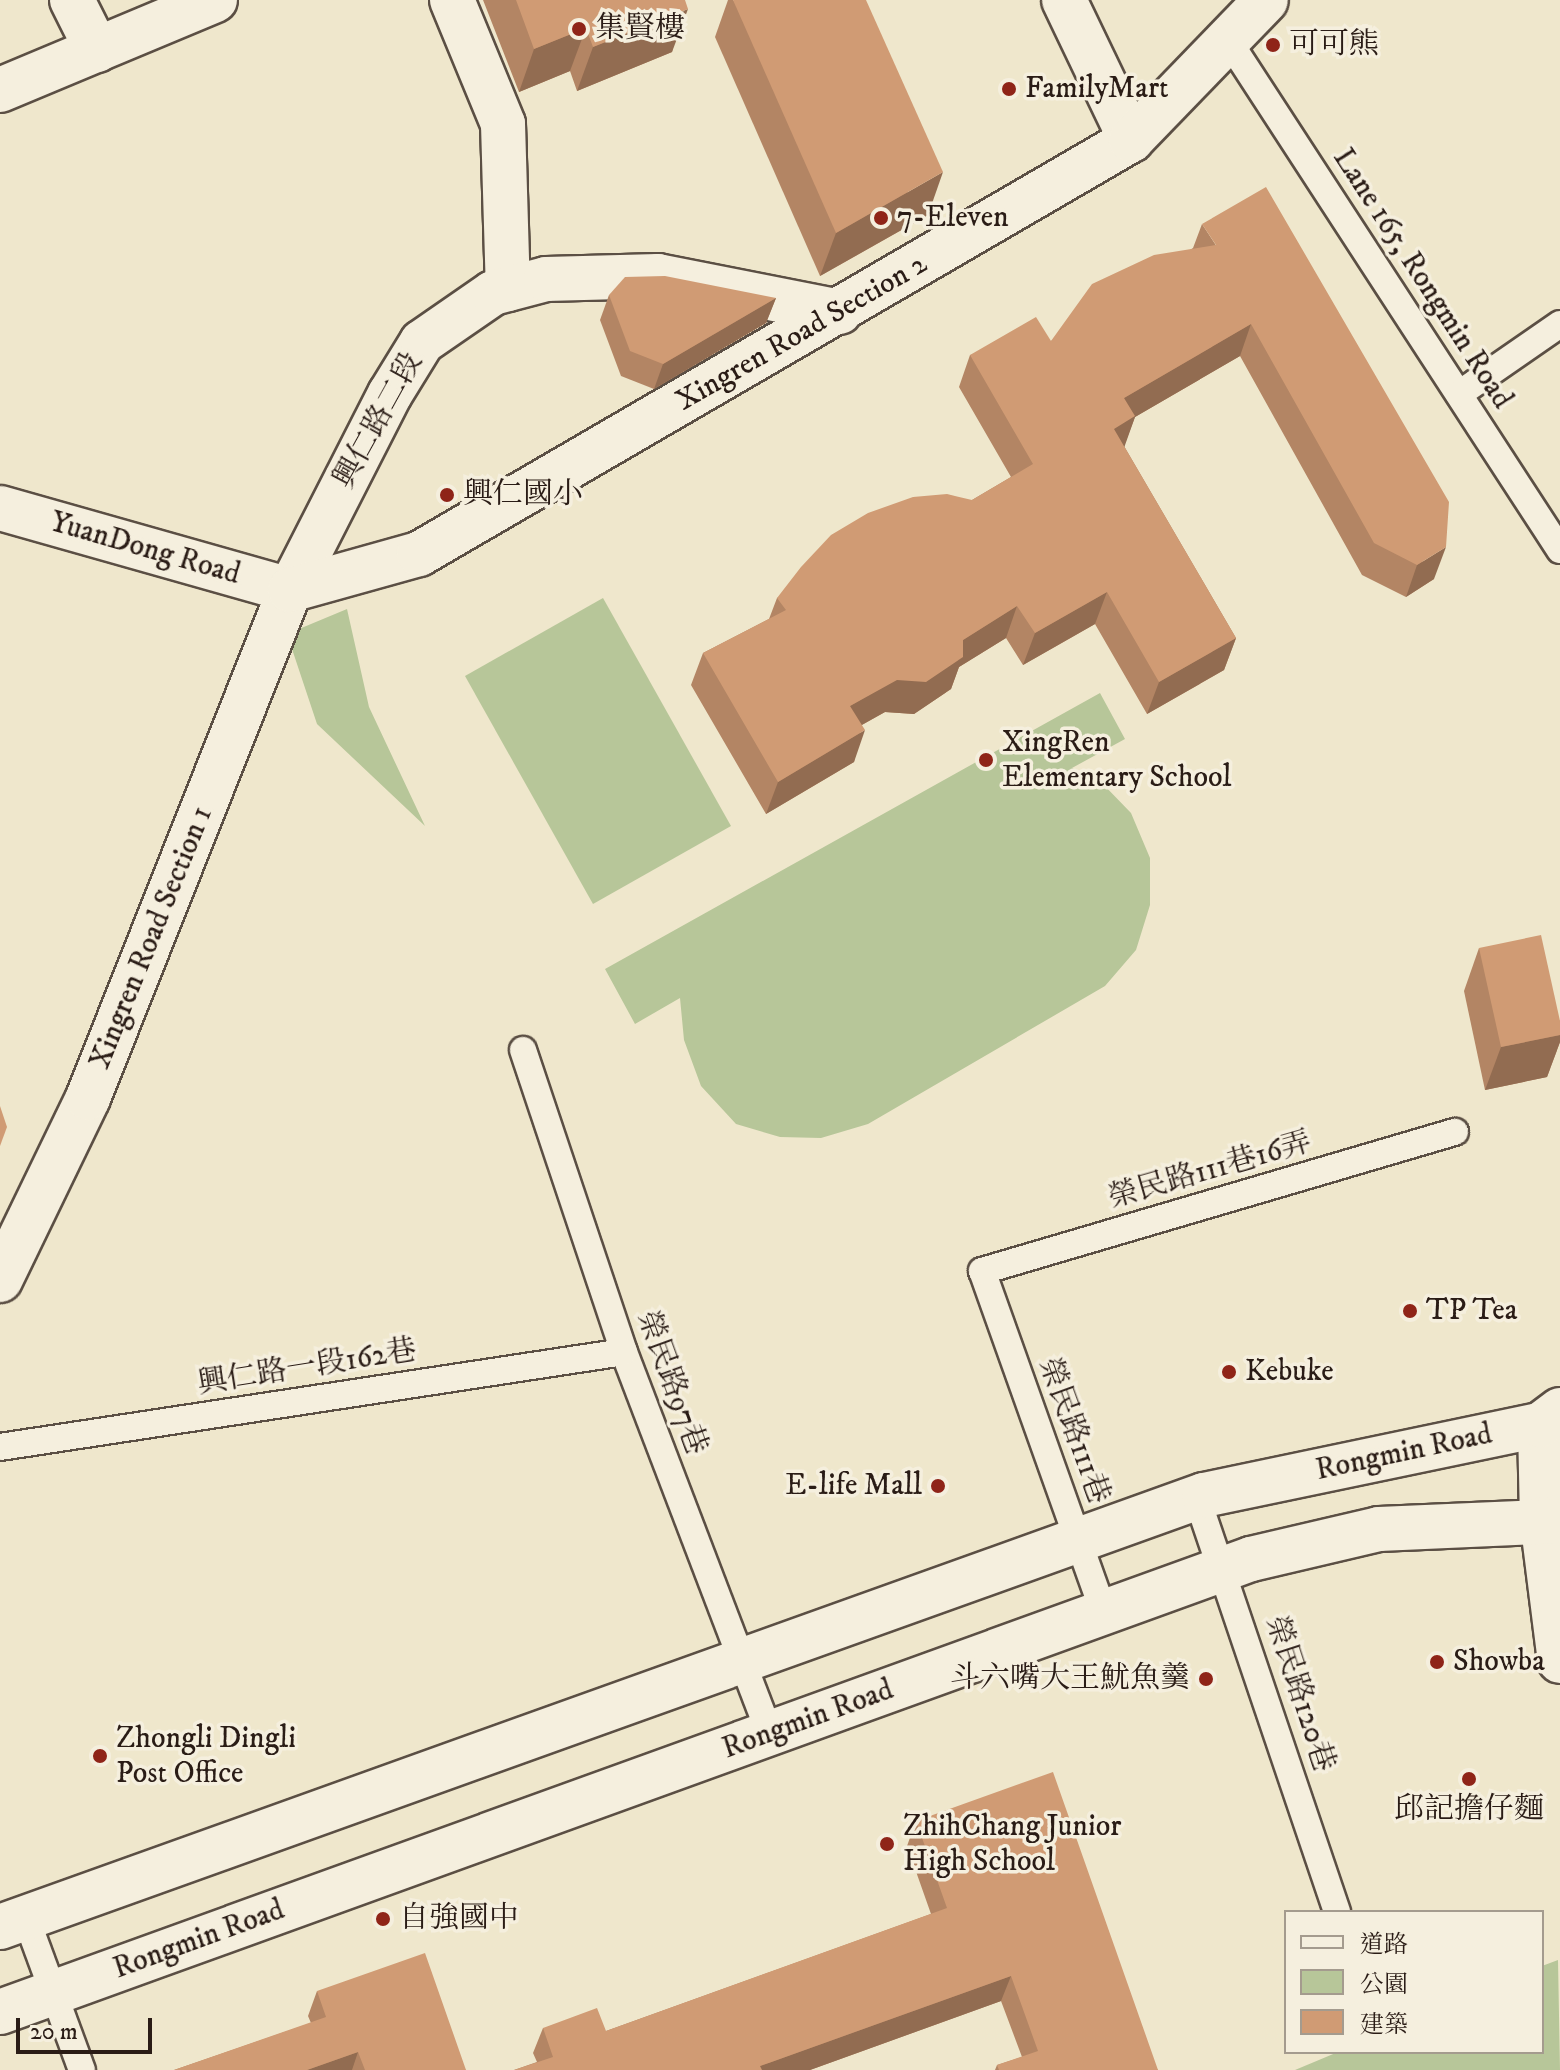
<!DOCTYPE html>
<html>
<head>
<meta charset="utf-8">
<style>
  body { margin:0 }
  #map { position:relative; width:1560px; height:2070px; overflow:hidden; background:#efe7cc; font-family:"IM FELL DW Pica","Noto Serif TC",serif }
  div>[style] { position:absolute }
  .green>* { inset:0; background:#b7c699 }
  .roads { filter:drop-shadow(2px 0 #5b4f44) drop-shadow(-2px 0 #5b4f44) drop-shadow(0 2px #5b4f44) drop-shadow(0 -2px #5b4f44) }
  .service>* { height:26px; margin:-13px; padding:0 13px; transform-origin:13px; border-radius:13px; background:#f5efde }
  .minor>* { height:44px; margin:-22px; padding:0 22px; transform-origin:22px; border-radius:22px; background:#f5efde }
  .tertiary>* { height:44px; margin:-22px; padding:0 22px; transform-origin:22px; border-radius:22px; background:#f5efde }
  .wall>* { inset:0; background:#b38564 }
  .shaded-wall>* { inset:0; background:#926c51 }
  .building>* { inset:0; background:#d09b74 }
  .dots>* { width:22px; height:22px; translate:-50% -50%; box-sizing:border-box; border:4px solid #f5efde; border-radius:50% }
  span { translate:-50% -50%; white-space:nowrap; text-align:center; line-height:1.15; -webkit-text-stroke:7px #f5efde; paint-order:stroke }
  .poi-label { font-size:30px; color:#2a1c16 }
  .left { translate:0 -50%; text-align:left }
  .right { translate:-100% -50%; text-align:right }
  .street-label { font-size:30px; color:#2a1c16 }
  .legend { position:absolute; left:1284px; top:1910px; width:260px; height:144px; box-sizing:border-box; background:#f5efde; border:2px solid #a49b8e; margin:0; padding:10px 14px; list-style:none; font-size:24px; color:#2a1c16 }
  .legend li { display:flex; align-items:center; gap:16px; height:40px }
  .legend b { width:40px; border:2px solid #a49b8e }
  .scale { position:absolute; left:16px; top:2018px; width:136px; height:36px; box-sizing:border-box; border:4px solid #2a1c16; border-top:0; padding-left:10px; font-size:24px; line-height:28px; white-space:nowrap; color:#2a1c16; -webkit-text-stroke:6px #f5efde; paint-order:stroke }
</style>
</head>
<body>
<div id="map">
  <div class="green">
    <i style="clip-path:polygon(603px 598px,731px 826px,593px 904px,465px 676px)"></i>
    <i style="clip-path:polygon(347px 609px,369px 707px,425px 826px,317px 724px,287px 634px)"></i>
    <i style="clip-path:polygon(1100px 693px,1125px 739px,1072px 768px,1101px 782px,1131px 813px,1150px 858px,1150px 905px,1136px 950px,1105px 986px,868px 1124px,821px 1138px,780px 1137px,736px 1124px,701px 1086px,684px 1040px,680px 998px,635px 1024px,605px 969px)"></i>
    <i style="clip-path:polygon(1558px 1960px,1560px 2070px,1295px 2070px,1338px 2052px,1542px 2052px,1542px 1966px)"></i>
  </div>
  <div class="roads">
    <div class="service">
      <i style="left:1230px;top:43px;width:605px;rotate:56.94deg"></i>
      <i style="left:1459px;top:394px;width:123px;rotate:-34.7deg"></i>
      <i style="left:523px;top:1050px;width:318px;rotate:71.5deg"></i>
      <i style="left:624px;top:1352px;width:409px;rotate:69.1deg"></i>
      <i style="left:0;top:1447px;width:631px;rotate:-8.66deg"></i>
      <i style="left:1197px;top:1498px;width:437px;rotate:71.3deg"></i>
      <i style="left:1104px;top:1613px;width:363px;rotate:-109.6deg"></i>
      <i style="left:982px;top:1271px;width:493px;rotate:-16.4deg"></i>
      <i style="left:26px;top:1918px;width:162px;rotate:69.8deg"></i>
    </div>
    <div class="minor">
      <i style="left:72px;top:0;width:56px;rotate:63.4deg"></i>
      <i style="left:452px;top:0;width:134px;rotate:67.6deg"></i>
      <i style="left:503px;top:124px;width:165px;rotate:88.3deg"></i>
      <i style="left:1064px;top:0;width:155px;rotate:64.4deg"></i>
      <i style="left:0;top:90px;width:233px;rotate:-22.7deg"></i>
      <i style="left:0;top:508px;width:301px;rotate:15.8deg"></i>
      <i style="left:290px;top:590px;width:220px;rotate:-63deg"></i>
      <i style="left:390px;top:394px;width:61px;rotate:-58.4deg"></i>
      <i style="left:422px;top:342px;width:86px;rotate:-34.6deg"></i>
      <i style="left:493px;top:293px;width:55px;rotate:-14.8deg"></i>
      <i style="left:546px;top:279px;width:112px;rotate:-1.5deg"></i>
      <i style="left:658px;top:276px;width:185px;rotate:11.2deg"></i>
      <i style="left:1540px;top:1425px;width:94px;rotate:88.8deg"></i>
      <i style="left:1542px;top:1519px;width:143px;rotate:82.8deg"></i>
    </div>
    <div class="tertiary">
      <i style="left:0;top:1280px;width:202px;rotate:-64.2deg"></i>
      <i style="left:88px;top:1098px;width:547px;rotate:-68.32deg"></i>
      <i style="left:290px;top:590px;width:134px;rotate:-15.6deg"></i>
      <i style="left:419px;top:554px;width:824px;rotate:-30.18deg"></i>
      <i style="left:1131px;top:140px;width:194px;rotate:-46deg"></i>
      <i style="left:0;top:1927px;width:1279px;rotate:-19.74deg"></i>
      <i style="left:1204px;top:1495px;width:343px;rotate:-11.8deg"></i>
      <i style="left:1540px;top:1425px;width:25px;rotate:-37deg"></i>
      <i style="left:0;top:2012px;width:1330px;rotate:-19.91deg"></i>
      <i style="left:1251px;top:1559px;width:131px;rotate:-13.2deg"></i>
      <i style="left:1379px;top:1529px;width:181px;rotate:-2.5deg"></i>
    </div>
  </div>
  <div class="wall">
    <i style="clip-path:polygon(483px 0,685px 0,672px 52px,577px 91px,570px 71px,519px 92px)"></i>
    <i style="clip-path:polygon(728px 0,733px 0,928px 215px,820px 276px,715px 37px)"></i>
    <i style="clip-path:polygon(1202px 224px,1434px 579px,1406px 597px,1362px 575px,1240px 356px,1135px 417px,1124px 446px,1236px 638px,1224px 670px,1147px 714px,1095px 624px,1023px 665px,1006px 638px,959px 667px,951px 689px,914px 714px,885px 712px,862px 725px,854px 762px,766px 814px,691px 685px,703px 653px,769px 619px,777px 598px,972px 500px,1011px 477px,959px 387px,970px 355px,1051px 341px,1193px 248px)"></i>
    <i style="clip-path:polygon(609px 295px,776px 298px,766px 323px,654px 389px,621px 376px,600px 320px)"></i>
    <i style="clip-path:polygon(1479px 948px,1560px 1021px,1560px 1042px,1547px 1077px,1485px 1090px,1464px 991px)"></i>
    <i style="clip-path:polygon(916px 1821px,1158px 2070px,995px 2070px,997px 2065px,1022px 2057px,1001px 2001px,810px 2070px,514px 2070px,537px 2062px,533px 2053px,543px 2028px,606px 2031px,931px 1914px,907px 1846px)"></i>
    <i style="clip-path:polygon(317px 1991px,466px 2070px,174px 2070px,311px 2023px,308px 2016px)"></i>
  </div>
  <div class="shaded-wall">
    <i style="clip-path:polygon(688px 9px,672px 52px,577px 91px,593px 47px)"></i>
    <i style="clip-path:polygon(586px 28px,570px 71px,519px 92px,534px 49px)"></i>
    <i style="clip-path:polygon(943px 172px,928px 215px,820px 276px,836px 233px)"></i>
    <i style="clip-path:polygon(776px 298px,766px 323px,654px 389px,663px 364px)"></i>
    <i style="clip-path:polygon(1251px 324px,1240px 356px,1135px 417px,1124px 448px,1103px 461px,1124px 398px)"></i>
    <i style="clip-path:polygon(1446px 547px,1434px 579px,1406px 597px,1417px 565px)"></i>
    <i style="clip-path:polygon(1107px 592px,1095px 624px,1023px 665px,1035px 633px)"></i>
    <i style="clip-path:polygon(1017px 606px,1006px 638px,959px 667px,951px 689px,914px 714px,885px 712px,838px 738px,850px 706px,963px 640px)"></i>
    <i style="clip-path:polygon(1236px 638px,1224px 670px,1147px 714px,1159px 682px)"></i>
    <i style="clip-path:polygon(865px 730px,854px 762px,766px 814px,778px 782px)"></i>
    <i style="clip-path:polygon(1560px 1035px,1560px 1042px,1547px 1077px,1485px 1090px,1501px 1047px)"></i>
    <i style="clip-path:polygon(1011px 1976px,1001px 2001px,810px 2070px,759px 2070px,760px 2066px)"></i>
    <i style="clip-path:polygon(358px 2052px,352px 2070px,307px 2070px)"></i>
  </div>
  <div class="building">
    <i style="clip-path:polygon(516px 0,685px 0,688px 9px,593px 47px,586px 28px,534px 49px)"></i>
    <i style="clip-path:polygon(733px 0,866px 0,943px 172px,836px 233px)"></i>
    <i style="clip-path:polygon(1266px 187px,1449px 502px,1446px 547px,1417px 565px,1374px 543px,1251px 324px,1124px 398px,1135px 416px,1114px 429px,1236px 638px,1159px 682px,1107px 592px,1035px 633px,1017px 606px,963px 640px,963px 657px,926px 682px,897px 680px,850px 706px,865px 730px,778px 782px,703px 653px,786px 610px,777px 598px,801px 567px,831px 535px,868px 513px,913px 497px,947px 494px,972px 500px,1033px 464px,970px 355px,1036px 317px,1051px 341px,1092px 284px,1154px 255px,1216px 245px,1202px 224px)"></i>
    <i style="clip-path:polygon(665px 276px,776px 298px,663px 364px,630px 351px,609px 295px,625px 277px)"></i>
    <i style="clip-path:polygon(1541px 935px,1560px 1021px,1560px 1035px,1501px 1047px,1479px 948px)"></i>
    <i style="clip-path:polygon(0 1106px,7px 1127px,0 1146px)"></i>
    <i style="clip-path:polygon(1053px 1772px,1158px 2070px,999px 2070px,997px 2065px,1038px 2051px,1011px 1976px,760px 2066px,762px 2070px,514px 2070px,553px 2057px,543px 2028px,597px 2008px,606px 2031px,947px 1908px,916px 1821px)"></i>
    <i style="clip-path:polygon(425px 1953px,466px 2070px,365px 2070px,358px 2052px,307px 2070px,174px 2070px,326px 2017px,317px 1991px)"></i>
  </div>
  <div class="dots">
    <i style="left:579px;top:29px;background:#8f2418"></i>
    <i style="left:1273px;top:45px;background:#8f2418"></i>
    <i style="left:1009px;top:89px;background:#8f2418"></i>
    <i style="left:881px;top:218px;background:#8f2418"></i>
    <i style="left:447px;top:495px;background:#8f2418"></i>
    <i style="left:986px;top:760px;background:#8f2418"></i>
    <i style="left:1410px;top:1311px;background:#8f2418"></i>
    <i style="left:1229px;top:1372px;background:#8f2418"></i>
    <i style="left:938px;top:1486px;background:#8f2418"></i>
    <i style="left:1437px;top:1662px;background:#8f2418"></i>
    <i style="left:1206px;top:1679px;background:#8f2418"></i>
    <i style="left:100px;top:1756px;background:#8f2418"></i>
    <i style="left:1469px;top:1779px;background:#8f2418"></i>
    <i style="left:887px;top:1844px;background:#8f2418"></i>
    <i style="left:383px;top:1919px;background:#8f2418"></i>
  </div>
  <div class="poi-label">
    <span class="left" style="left:595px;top:29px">集賢樓</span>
    <span class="left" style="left:1289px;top:45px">可可熊</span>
    <span class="left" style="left:1025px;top:89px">FamilyMart</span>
    <span class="left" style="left:897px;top:218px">7-Eleven</span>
    <span class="left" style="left:463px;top:495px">興仁國小</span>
    <span class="left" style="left:1002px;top:760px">XingRen<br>Elementary School</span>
    <span class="left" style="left:1426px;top:1311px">TP Tea</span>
    <span class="left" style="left:1245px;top:1372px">Kebuke</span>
    <span class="right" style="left:922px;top:1486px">E-life Mall</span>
    <span class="left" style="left:1453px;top:1662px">Showba</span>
    <span class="right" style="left:1190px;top:1679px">斗六嘴大王魷魚羹</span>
    <span class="left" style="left:116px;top:1756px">Zhongli Dingli<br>Post Office</span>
    <span style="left:1469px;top:1810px">邱記擔仔麵</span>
    <span class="left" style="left:903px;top:1844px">ZhihChang Junior<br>High School</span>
    <span class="left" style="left:399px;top:1919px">自強國中</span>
  </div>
  <div class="street-label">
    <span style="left:1422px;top:279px;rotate:57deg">Lane 165, Rongmin Road</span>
    <span style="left:802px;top:333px;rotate:-30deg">Xingren Road Section 2</span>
    <span style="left:379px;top:421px;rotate:-61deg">興仁路二段</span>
    <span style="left:145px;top:549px;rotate:16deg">YuanDong Road</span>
    <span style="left:152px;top:938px;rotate:-68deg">Xingren Road Section 1</span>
    <span style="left:1210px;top:1171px;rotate:-16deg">榮民路111巷16弄</span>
    <span style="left:307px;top:1368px;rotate:-9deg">興仁路一段162巷</span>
    <span style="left:671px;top:1383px;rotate:70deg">榮民路97巷</span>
    <span style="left:1073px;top:1431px;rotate:70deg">榮民路111巷</span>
    <span style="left:1404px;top:1453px;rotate:-12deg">Rongmin Road</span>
    <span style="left:1299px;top:1694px;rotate:72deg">榮民路120巷</span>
    <span style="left:808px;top:1720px;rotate:-20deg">Rongmin Road</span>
    <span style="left:199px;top:1940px;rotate:-20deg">Rongmin Road</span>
  </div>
  <ul class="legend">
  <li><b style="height:10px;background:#f5efde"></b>道路</li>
  <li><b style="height:22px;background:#b7c699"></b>公園</li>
  <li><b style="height:22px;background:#d09b74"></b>建築</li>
  </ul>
  <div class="scale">20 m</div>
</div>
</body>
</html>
